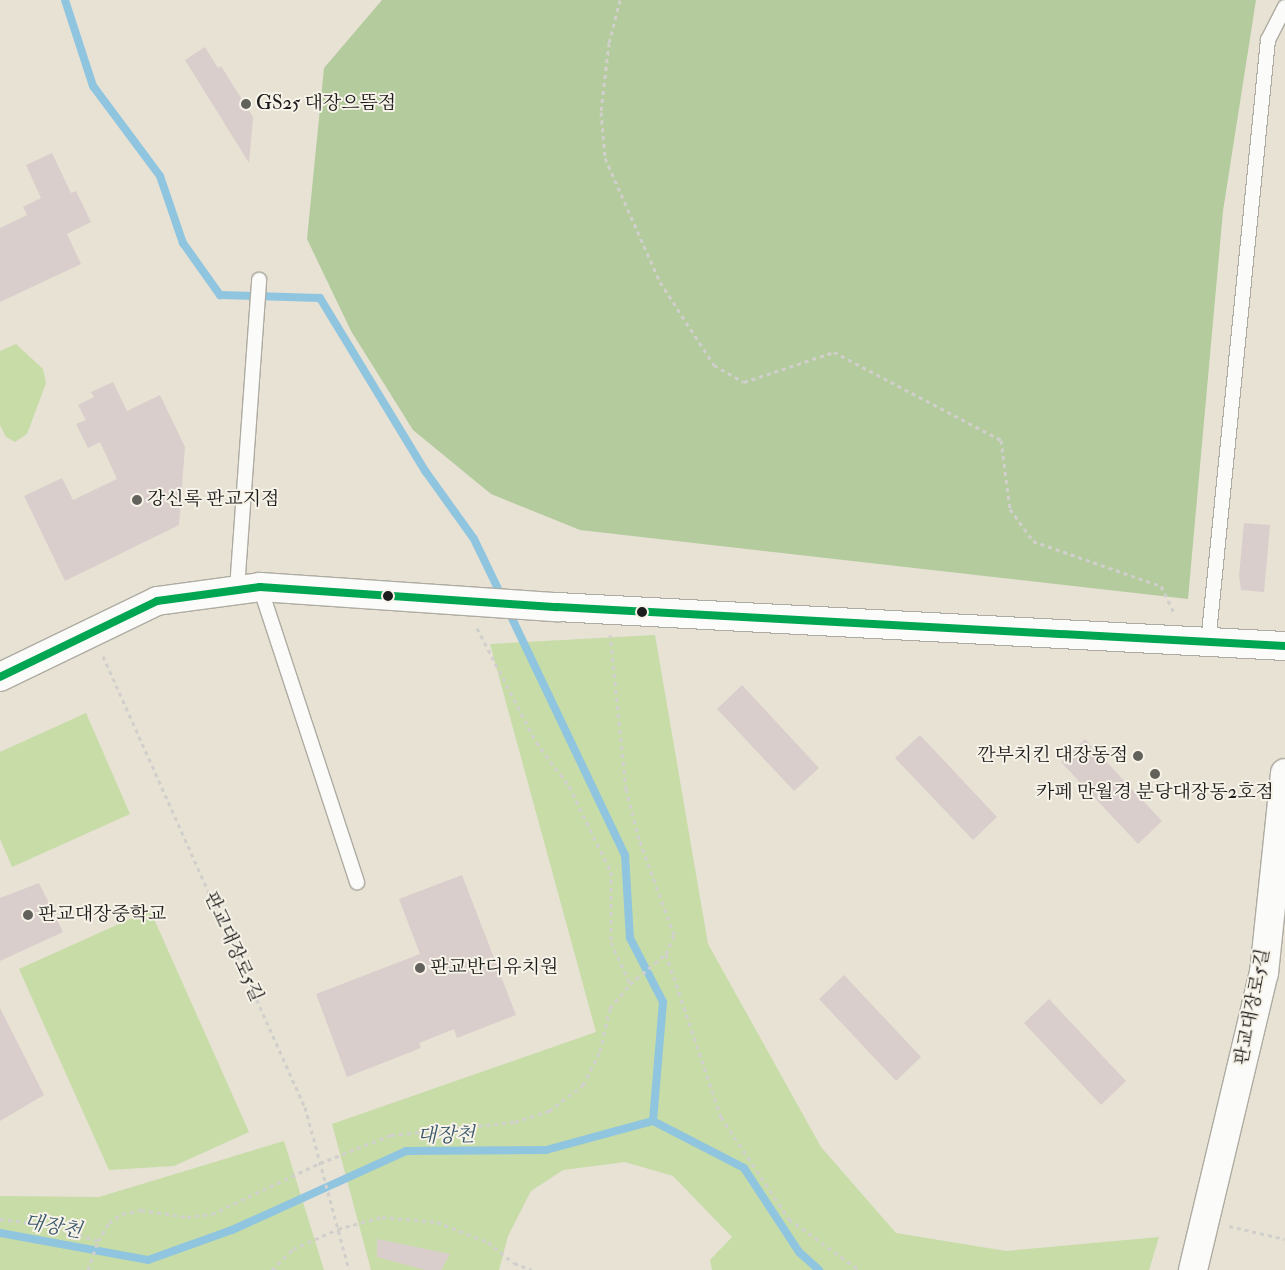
<!DOCTYPE html>
<html>
<head>
<meta charset="utf-8">
<style>
  body { margin:0 }
  #map { position:relative; width:1285px; height:1270px; overflow:hidden; background:#e7e2d4; font-family:"IM FELL Double Pica","Noto Serif KR",serif }
  div>[style] { position:absolute }
  .green>* { inset:0; background:#c7dca7 }
  .forest>* { inset:0; background:#b4cb9e }
  .stream>* { height:8px; margin:-4px; padding:0 4px; transform-origin:4px; border-radius:4px; background:#90c5e0 }
  .building>* { inset:0; background:#dacecc }
  .path>* { height:3px; margin-top:-1.5px; transform-origin:0; background:repeating-linear-gradient(90deg,#d0cfcc 0 4px,transparent 0 8px) }
  .roads { filter:drop-shadow(1px 0 #aeaba2) drop-shadow(-1px 0 #aeaba2) drop-shadow(0 1px #aeaba2) drop-shadow(0 -1px #aeaba2) }
  .lane>* { height:14px; margin:-7px; padding:0 7px; transform-origin:7px; border-radius:7px; background:#fbfbf9 }
  .secondary>* { height:28px; margin:-14px; padding:0 14px; transform-origin:14px; border-radius:14px; background:#fbfbf9 }
  .bus-1>* { height:8px; margin:-4px; padding:0 4px; transform-origin:4px; border-radius:4px; background:#00a651 }
  .dots>* { width:14px; height:14px; translate:-50% -50%; box-sizing:border-box; border:2px solid #f7f3e8; border-radius:50% }
  span { translate:-50% -50%; white-space:nowrap; text-align:center; line-height:1.15; -webkit-text-stroke:4px #f7f3e8; paint-order:stroke }
  .poi-label { font-size:19px; color:#1c1c1c }
  .left { translate:0 -50%; text-align:left }
  .right { translate:-100% -50%; text-align:right }
  .street-label { font-size:19px; color:#1c1c1c }
  .water-label { font-size:20px; color:#3c5a6c; font-style:italic }
</style>
</head>
<body>
<div id="map">
  <div class="green">
    <i style="clip-path:polygon(16px 344px,43px 369px,46px 383px,27px 434px,15px 442px,6px 437px,0 425px,0 351px)"></i>
    <i style="clip-path:polygon(655px 635px,708px 944px,821px 1147px,896px 1233px,1006px 1251px,1159px 1237px,1149px 1270px,712px 1270px,710px 1260px,732px 1237px,673px 1176px,625px 1162px,563px 1170px,531px 1191px,508px 1236px,499px 1270px,371px 1270px,332px 1124px,596px 1032px,490px 644px)"></i>
    <i style="clip-path:polygon(86px 713px,130px 814px,12px 867px,0 839px,0 752px)"></i>
    <i style="clip-path:polygon(150px 910px,249px 1132px,174px 1166px,109px 1170px,19px 969px)"></i>
    <i style="clip-path:polygon(284px 1141px,324px 1270px,0 1270px,0 1196px,99px 1197px)"></i>
  </div>
  <div class="forest">
    <i style="clip-path:polygon(382px 0,1256px 0,1223px 211px,1188px 599px,580px 530px,491px 494px,413px 430px,351px 331px,307px 239px,324px 68px)"></i>
  </div>
  <div class="stream">
    <i style="left:65px;top:0;width:90px;rotate:72deg"></i>
    <i style="left:93px;top:86px;width:112px;rotate:53.3deg"></i>
    <i style="left:160px;top:176px;width:71px;rotate:71.1deg"></i>
    <i style="left:183px;top:243px;width:64px;rotate:54.6deg"></i>
    <i style="left:220px;top:295px;width:100px;rotate:1.7deg"></i>
    <i style="left:320px;top:298px;width:204px;rotate:58.7deg"></i>
    <i style="left:426px;top:472px;width:82px;rotate:54.4deg"></i>
    <i style="left:474px;top:539px;width:64px;rotate:64.2deg"></i>
    <i style="left:508px;top:610px;width:272px;rotate:64.5deg"></i>
    <i style="left:625px;top:855px;width:83px;rotate:86.6deg"></i>
    <i style="left:630px;top:938px;width:72px;rotate:62.7deg"></i>
    <i style="left:663px;top:1002px;width:119px;rotate:94.8deg"></i>
    <i style="left:0;top:1233px;width:150px;rotate:10.3deg"></i>
    <i style="left:148px;top:1260px;width:89px;rotate:-19.7deg"></i>
    <i style="left:232px;top:1230px;width:191px;rotate:-24.4deg"></i>
    <i style="left:406px;top:1151px;width:140px;rotate:-0.4deg"></i>
    <i style="left:546px;top:1150px;width:111px;rotate:-15.2deg"></i>
    <i style="left:653px;top:1121px;width:102px;rotate:27.3deg"></i>
    <i style="left:744px;top:1168px;width:100px;rotate:56.8deg"></i>
    <i style="left:799px;top:1252px;width:27px;rotate:42deg"></i>
  </div>
  <div class="building">
    <i style="clip-path:polygon(205px 47px,218px 68px,221px 66px,253px 117px,249px 163px,185px 60px)"></i>
    <i style="clip-path:polygon(52px 153px,71px 193px,76px 191px,91px 222px,67px 234px,81px 264px,0 302px,0 228px,27px 215px,23px 207px,41px 198px,26px 165px)"></i>
    <i style="clip-path:polygon(113px 382px,127px 411px,160px 395px,185px 447px,179px 525px,65px 581px,24px 496px,62px 478px,73px 500px,117px 479px,100px 442px,88px 448px,76px 424px,86px 420px,78px 405px,94px 397px,91px 392px)"></i>
    <i style="clip-path:polygon(1244px 523px,1270px 525px,1264px 592px,1241px 590px,1239px 576px)"></i>
    <i style="clip-path:polygon(742px 685px,819px 768px,794px 791px,717px 709px)"></i>
    <i style="clip-path:polygon(920px 735px,997px 817px,973px 840px,895px 758px)"></i>
    <i style="clip-path:polygon(1085px 739px,1162px 821px,1138px 844px,1061px 762px)"></i>
    <i style="clip-path:polygon(462px 875px,516px 1015px,457px 1038px,454px 1029px,419px 1043px,421px 1048px,347px 1077px,316px 994px,420px 954px,399px 899px)"></i>
    <i style="clip-path:polygon(39px 883px,63px 932px,0 961px,0 898px)"></i>
    <i style="clip-path:polygon(844px 975px,921px 1057px,896px 1081px,819px 999px)"></i>
    <i style="clip-path:polygon(1049px 999px,1126px 1081px,1101px 1105px,1024px 1023px)"></i>
    <i style="clip-path:polygon(0 1008px,44px 1095px,0 1121px)"></i>
    <i style="clip-path:polygon(377px 1239px,450px 1254px,441px 1270px,425px 1270px,377px 1257px)"></i>
  </div>
  <div class="path">
    <i style="left:620px;top:0;width:44px;rotate:104.3deg"></i>
    <i style="left:609px;top:43px;width:69px;rotate:96.6deg"></i>
    <i style="left:601px;top:112px;width:46px;rotate:85deg"></i>
    <i style="left:605px;top:158px;width:136px;rotate:66.1deg"></i>
    <i style="left:660px;top:282px;width:99px;rotate:57deg"></i>
    <i style="left:714px;top:365px;width:34px;rotate:30deg"></i>
    <i style="left:744px;top:382px;width:95px;rotate:-18.4deg"></i>
    <i style="left:834px;top:352px;width:189px;rotate:27.8deg"></i>
    <i style="left:1001px;top:440px;width:70px;rotate:82.6deg"></i>
    <i style="left:1010px;top:509px;width:39px;rotate:54deg"></i>
    <i style="left:1033px;top:541px;width:136px;rotate:19.4deg"></i>
    <i style="left:1161px;top:586px;width:32px;rotate:64deg"></i>
    <i style="left:477px;top:628px;width:128px;rotate:62.6deg"></i>
    <i style="left:536px;top:742px;width:55px;rotate:53.1deg"></i>
    <i style="left:569px;top:786px;width:96px;rotate:64deg"></i>
    <i style="left:611px;top:872px;width:70px;rotate:90deg"></i>
    <i style="left:611px;top:942px;width:46px;rotate:65.7deg"></i>
    <i style="left:103px;top:656px;width:494px;rotate:65.9deg"></i>
    <i style="left:305px;top:1107px;width:169px;rotate:74.9deg"></i>
    <i style="left:666px;top:954px;width:172px;rotate:71.4deg"></i>
    <i style="left:721px;top:1117px;width:123px;rotate:56.3deg"></i>
    <i style="left:789px;top:1219px;width:87px;rotate:36.1deg"></i>
    <i style="left:0;top:1219px;width:48px;rotate:7.1deg"></i>
    <i style="left:48px;top:1225px;width:52px;rotate:17.7deg"></i>
    <i style="left:1229px;top:1226px;width:57px;rotate:13.1deg"></i>
    <i style="left:88px;top:1270px;width:31px;rotate:-71deg"></i>
    <i style="left:98px;top:1241px;width:21px;rotate:-59deg"></i>
    <i style="left:109px;top:1223px;width:16px;rotate:-35deg"></i>
    <i style="left:122px;top:1214px;width:19px;rotate:-12deg"></i>
    <i style="left:141px;top:1210px;width:47px;rotate:8.7deg"></i>
    <i style="left:187px;top:1217px;width:25px;rotate:-7deg"></i>
    <i style="left:212px;top:1214px;width:119px;rotate:-25.3deg"></i>
    <i style="left:320px;top:1163px;width:76px;rotate:-21.5deg"></i>
    <i style="left:391px;top:1135px;width:125px;rotate:-6deg"></i>
    <i style="left:515px;top:1122px;width:36px;rotate:-18deg"></i>
    <i style="left:549px;top:1111px;width:43px;rotate:-37.4deg"></i>
    <i style="left:583px;top:1085px;width:38px;rotate:-63deg"></i>
    <i style="left:600px;top:1051px;width:44px;rotate:-76.9deg"></i>
    <i style="left:610px;top:1008px;width:31px;rotate:-50deg"></i>
    <i style="left:630px;top:984px;width:47px;rotate:-39.8deg"></i>
    <i style="left:666px;top:954px;width:21px;rotate:-67deg"></i>
    <i style="left:674px;top:935px;width:102px;rotate:-110deg"></i>
    <i style="left:639px;top:839px;width:52px;rotate:-104.6deg"></i>
    <i style="left:626px;top:789px;width:155px;rotate:-95.9deg"></i>
    <i style="left:272px;top:1270px;width:30px;rotate:-45deg"></i>
    <i style="left:293px;top:1249px;width:49px;rotate:-24deg"></i>
    <i style="left:338px;top:1229px;width:46px;rotate:-15.3deg"></i>
    <i style="left:382px;top:1217px;width:55px;rotate:5.2deg"></i>
    <i style="left:437px;top:1222px;width:55px;rotate:21.4deg"></i>
    <i style="left:488px;top:1242px;width:33px;rotate:39deg"></i>
    <i style="left:514px;top:1263px;width:19px;rotate:21deg"></i>
  </div>
  <div class="roads">
    <div class="lane">
      <i style="left:260px;top:587px;width:311px;rotate:71.8deg"></i>
      <i style="left:237px;top:589px;width:310px;rotate:-85.9deg"></i>
      <i style="left:1208px;top:644px;width:607px;rotate:-84.33deg"></i>
      <i style="left:1268px;top:40px;width:37px;rotate:-63deg"></i>
    </div>
    <div class="secondary">
      <i style="left:0;top:677px;width:174px;rotate:-25.8deg"></i>
      <i style="left:157px;top:601px;width:104px;rotate:-7.7deg"></i>
      <i style="left:260px;top:587px;width:298px;rotate:3.9deg"></i>
      <i style="left:557px;top:607px;width:729px;rotate:3.07deg"></i>
      <i style="left:1193px;top:1270px;width:305px;rotate:-76.6deg"></i>
      <i style="left:1264px;top:973px;width:201px;rotate:-84deg"></i>
    </div>
  </div>
  <div class="bus-1">
    <i style="left:0;top:677px;width:174px;rotate:-25.8deg"></i>
    <i style="left:157px;top:601px;width:104px;rotate:-7.7deg"></i>
    <i style="left:260px;top:587px;width:298px;rotate:3.9deg"></i>
    <i style="left:557px;top:607px;width:729px;rotate:3.07deg"></i>
  </div>
  <div class="dots">
    <i style="left:246px;top:104px;background:#63615c"></i>
    <i style="left:137px;top:500px;background:#63615c"></i>
    <i style="left:388px;top:596px;background:#1c1c1c"></i>
    <i style="left:642px;top:612px;background:#1c1c1c"></i>
    <i style="left:1138px;top:756px;background:#63615c"></i>
    <i style="left:1155px;top:774px;background:#63615c"></i>
    <i style="left:28px;top:915px;background:#63615c"></i>
    <i style="left:420px;top:968px;background:#63615c"></i>
  </div>
  <div class="poi-label">
    <span class="left" style="left:256px;top:104px">GS25 대장으뜸점</span>
    <span class="left" style="left:147px;top:500px">강신록 판교지점</span>
    <span class="right" style="left:1128px;top:756px">깐부치킨 대장동점</span>
    <span style="left:1155px;top:793px">카페 만월경 분당대장동2호점</span>
    <span class="left" style="left:38px;top:915px">판교대장중학교</span>
    <span class="left" style="left:430px;top:968px">판교반디유치원</span>
  </div>
  <div class="street-label">
    <span style="left:233px;top:947px;rotate:66deg">판교대장로5길</span>
    <span style="left:1253px;top:1007px;rotate:-79deg">판교대장로5길</span>
  </div>
  <div class="water-label">
    <span style="left:446px;top:1135px;rotate:-1deg">대장천</span>
    <span style="left:53px;top:1226px;rotate:10deg">대장천</span>
  </div>
</div>
</body>
</html>
